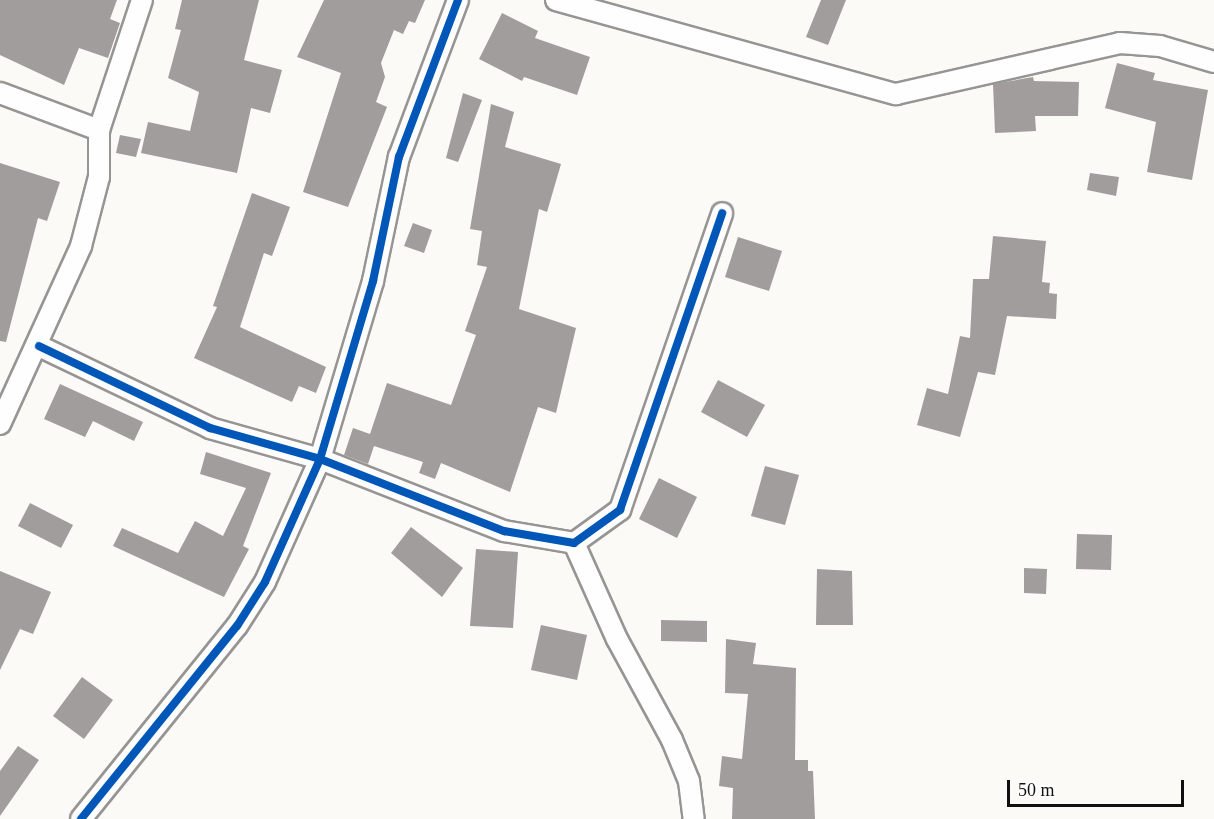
<!DOCTYPE html>
<html>
<head>
<meta charset="utf-8">
<style>
  body { margin:0 }
  #map { position:relative; width:1214px; height:819px; overflow:hidden; background:#fcfaf7; font-family:Georgia,serif }
  div>[style] { position:absolute }
  .building>* { inset:0; background:#a09d9c }
  .roads { filter:drop-shadow(2px 0 #969594) drop-shadow(-2px 0 #969594) drop-shadow(0 2px #969594) drop-shadow(0 -2px #969594) }
  .street>* { height:20px; margin:-10px; padding:0 10px; transform-origin:10px; border-radius:10px; background:#fffefe }
  .cycleway>* { height:8px; margin:-4px; padding:0 4px; transform-origin:4px; border-radius:4px; background:#0057b8 }
  span { translate:-50% -50%; white-space:nowrap; text-align:center; line-height:1.15; -webkit-text-stroke:6px #fff; paint-order:stroke }
  .scale { position:absolute; left:1007px; top:780px; width:177px; height:27px; box-sizing:border-box; border:3px solid #101010; border-top:0; padding-left:8px; font-size:18px; line-height:21px; white-space:nowrap; color:#101010; -webkit-text-stroke:4px #fff; paint-order:stroke }
</style>
</head>
<body>
<div id="map">
  <div class="building">
    <i style="clip-path:polygon(0 0,117px 0,110px 19px,120px 23px,108px 58px,79px 48px,64px 85px,0 55px)"></i>
    <i style="clip-path:polygon(182px 0,259px 0,244px 60px,282px 70px,270px 113px,251px 108px,237px 173px,141px 153px,148px 122px,190px 131px,199px 92px,168px 78px,181px 30px,175px 29px)"></i>
    <i style="clip-path:polygon(324px 0,425px 0,415px 23px,409px 21px,403px 34px,394px 30px,381px 63px,385px 77px,376px 102px,387px 107px,348px 207px,303px 192px,341px 73px,297px 57px)"></i>
    <i style="clip-path:polygon(821px 0,846px 0,828px 45px,806px 37px)"></i>
    <i style="clip-path:polygon(502px 13px,538px 31px,535px 38px,590px 57px,577px 95px,524px 77px,522px 81px,479px 59px)"></i>
    <i style="clip-path:polygon(1117px 63px,1155px 73px,1153px 80px,1208px 90px,1192px 180px,1147px 172px,1156px 122px,1105px 108px)"></i>
    <i style="clip-path:polygon(1033px 77px,1034px 81px,1079px 82px,1078px 116px,1035px 116px,1036px 131px,995px 133px,993px 84px)"></i>
    <i style="clip-path:polygon(463px 93px,482px 100px,458px 162px,446px 158px)"></i>
    <i style="clip-path:polygon(491px 104px,514px 112px,505px 147px,561px 164px,547px 212px,539px 209px,519px 309px,576px 328px,556px 413px,538px 407px,510px 492px,441px 463px,435px 479px,419px 473px,423px 462px,374px 446px,368px 464px,344px 455px,353px 428px,370px 434px,387px 383px,451px 405px,476px 335px,465px 331px,487px 267px,477px 265px,482px 231px,470px 229px)"></i>
    <i style="clip-path:polygon(120px 135px,141px 139px,136px 157px,116px 153px)"></i>
    <i style="clip-path:polygon(0 163px,60px 182px,47px 221px,38px 218px,6px 342px,0 341px)"></i>
    <i style="clip-path:polygon(1090px 173px,1119px 177px,1116px 196px,1087px 190px)"></i>
    <i style="clip-path:polygon(252px 193px,290px 207px,272px 256px,264px 253px,240px 327px,326px 367px,316px 393px,299px 386px,292px 402px,194px 358px,217px 307px,213px 306px)"></i>
    <i style="clip-path:polygon(413px 223px,432px 230px,424px 253px,404px 246px)"></i>
    <i style="clip-path:polygon(993px 236px,1046px 241px,1042px 282px,1050px 283px,1049px 293px,1057px 294px,1056px 319px,1007px 316px,995px 375px,978px 372px,960px 437px,917px 425px,927px 388px,948px 394px,960px 336px,970px 338px,973px 279px,989px 279px)"></i>
    <i style="clip-path:polygon(738px 237px,782px 251px,769px 291px,725px 277px)"></i>
    <i style="clip-path:polygon(718px 380px,765px 405px,747px 437px,701px 412px)"></i>
    <i style="clip-path:polygon(60px 384px,143px 422px,134px 441px,93px 421px,85px 437px,44px 419px)"></i>
    <i style="clip-path:polygon(206px 452px,271px 473px,243px 546px,249px 549px,224px 597px,113px 546px,122px 528px,178px 553px,195px 521px,223px 536px,246px 488px,200px 474px)"></i>
    <i style="clip-path:polygon(765px 466px,799px 475px,785px 525px,751px 516px)"></i>
    <i style="clip-path:polygon(659px 478px,697px 497px,677px 538px,639px 519px)"></i>
    <i style="clip-path:polygon(30px 503px,73px 525px,61px 548px,18px 526px)"></i>
    <i style="clip-path:polygon(411px 527px,463px 568px,442px 597px,391px 553px)"></i>
    <i style="clip-path:polygon(1077px 534px,1112px 535px,1111px 570px,1076px 569px)"></i>
    <i style="clip-path:polygon(476px 549px,518px 552px,513px 628px,470px 626px)"></i>
    <i style="clip-path:polygon(1024px 568px,1047px 569px,1046px 594px,1024px 593px)"></i>
    <i style="clip-path:polygon(817px 569px,852px 571px,853px 625px,816px 625px)"></i>
    <i style="clip-path:polygon(0 571px,51px 592px,33px 634px,20px 629px,0 670px)"></i>
    <i style="clip-path:polygon(661px 620px,707px 621px,707px 642px,661px 641px)"></i>
    <i style="clip-path:polygon(541px 625px,587px 635px,577px 680px,531px 670px)"></i>
    <i style="clip-path:polygon(726px 639px,756px 643px,753px 664px,796px 668px,795px 760px,808px 760px,808px 771px,813px 771px,815px 819px,732px 819px,733px 788px,719px 786px,722px 756px,742px 759px,748px 694px,725px 693px)"></i>
    <i style="clip-path:polygon(82px 677px,113px 700px,84px 739px,53px 716px)"></i>
    <i style="clip-path:polygon(18px 746px,39px 760px,0 816px,0 771px)"></i>
  </div>
  <div class="roads">
    <div class="street">
      <i style="left:556px;top:0;width:353px;rotate:15.5deg"></i>
      <i style="left:896px;top:94px;width:230px;rotate:-12.8deg"></i>
      <i style="left:1120px;top:43px;width:40px;rotate:4.3deg"></i>
      <i style="left:1160px;top:46px;width:56px;rotate:16.5deg"></i>
      <i style="left:0;top:93px;width:106px;rotate:20.5deg"></i>
      <i style="left:39px;top:346px;width:190px;rotate:25.6deg"></i>
      <i style="left:210px;top:428px;width:114px;rotate:15.7deg"></i>
      <i style="left:320px;top:459px;width:198px;rotate:21.4deg"></i>
      <i style="left:504px;top:531px;width:71px;rotate:9.7deg"></i>
      <i style="left:574px;top:543px;width:57px;rotate:-35.7deg"></i>
      <i style="left:620px;top:510px;width:314px;rotate:-71deg"></i>
      <i style="left:0;top:424px;width:196px;rotate:-65.5deg"></i>
      <i style="left:81px;top:246px;width:71px;rotate:-75.4deg"></i>
      <i style="left:99px;top:177px;width:47px;rotate:-90deg"></i>
      <i style="left:99px;top:130px;width:137px;rotate:-71.7deg"></i>
      <i style="left:574px;top:543px;width:105px;rotate:65.9deg"></i>
      <i style="left:617px;top:639px;width:115px;rotate:61.4deg"></i>
      <i style="left:672px;top:740px;width:44px;rotate:67.5deg"></i>
      <i style="left:689px;top:781px;width:38px;rotate:83deg"></i>
      <i style="left:81px;top:819px;width:248px;rotate:-51.1deg"></i>
      <i style="left:237px;top:626px;width:52px;rotate:-57.5deg"></i>
      <i style="left:265px;top:582px;width:135px;rotate:-65.9deg"></i>
      <i style="left:320px;top:459px;width:186px;rotate:-73.4deg"></i>
      <i style="left:373px;top:281px;width:127px;rotate:-78.2deg"></i>
      <i style="left:399px;top:157px;width:168px;rotate:-69.4deg"></i>
    </div>
  </div>
  <div class="cycleway">
    <i style="left:39px;top:346px;width:190px;rotate:25.6deg"></i>
    <i style="left:210px;top:428px;width:114px;rotate:15.7deg"></i>
    <i style="left:320px;top:459px;width:198px;rotate:21.4deg"></i>
    <i style="left:504px;top:531px;width:71px;rotate:9.7deg"></i>
    <i style="left:574px;top:543px;width:57px;rotate:-35.7deg"></i>
    <i style="left:620px;top:510px;width:314px;rotate:-71deg"></i>
    <i style="left:81px;top:819px;width:248px;rotate:-51.1deg"></i>
    <i style="left:237px;top:626px;width:52px;rotate:-57.5deg"></i>
    <i style="left:265px;top:582px;width:135px;rotate:-65.9deg"></i>
    <i style="left:320px;top:459px;width:186px;rotate:-73.4deg"></i>
    <i style="left:373px;top:281px;width:127px;rotate:-78.2deg"></i>
    <i style="left:399px;top:157px;width:168px;rotate:-69.4deg"></i>
  </div>
  <div class="scale">50 m</div>
</div>
</body>
</html>
